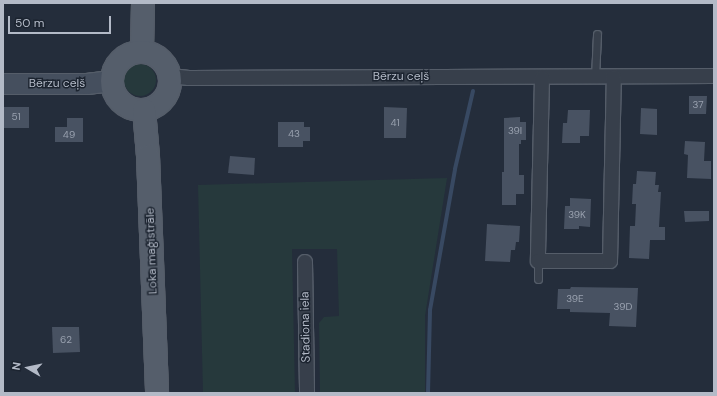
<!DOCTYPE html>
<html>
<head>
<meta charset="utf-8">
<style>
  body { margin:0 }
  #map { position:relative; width:717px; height:396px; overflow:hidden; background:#242d3b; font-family:"DM Sans",sans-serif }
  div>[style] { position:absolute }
  .green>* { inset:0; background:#26393c }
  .round { border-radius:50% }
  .stream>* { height:4px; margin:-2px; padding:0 2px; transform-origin:2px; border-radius:2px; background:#384962 }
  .building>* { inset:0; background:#485262 }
  .roads { filter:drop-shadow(1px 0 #555d69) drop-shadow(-1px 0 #555d69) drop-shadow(0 1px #555d69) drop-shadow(0 -1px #555d69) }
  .lane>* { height:7px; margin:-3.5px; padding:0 3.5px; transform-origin:3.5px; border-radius:3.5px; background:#373f4b }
  .street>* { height:14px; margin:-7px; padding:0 7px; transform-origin:7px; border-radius:7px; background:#373f4b }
  .secondary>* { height:20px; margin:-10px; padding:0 10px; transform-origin:10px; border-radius:10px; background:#454f5e }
  .primary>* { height:22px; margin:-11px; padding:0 11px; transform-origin:11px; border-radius:11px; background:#555e6b }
  .primary>.ring { margin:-11px; padding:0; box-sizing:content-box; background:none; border:22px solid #555e6b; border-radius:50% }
  span { translate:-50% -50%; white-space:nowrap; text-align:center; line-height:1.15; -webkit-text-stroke:3px #1c2430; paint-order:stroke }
  .number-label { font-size:10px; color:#98a0ae }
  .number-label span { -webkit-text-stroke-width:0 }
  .street-label { font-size:12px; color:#b3bac7 }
  .frame { position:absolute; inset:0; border:4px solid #b3bac7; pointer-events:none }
  .north { position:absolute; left:8px; top:348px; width:40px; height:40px; -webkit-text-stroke:3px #1c2430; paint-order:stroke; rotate:279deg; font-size:11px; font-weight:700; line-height:16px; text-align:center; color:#b3bac7 }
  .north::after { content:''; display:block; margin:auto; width:14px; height:18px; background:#b3bac7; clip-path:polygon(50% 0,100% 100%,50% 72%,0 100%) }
  .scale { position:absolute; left:8px; top:16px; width:103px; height:18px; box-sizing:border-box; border:2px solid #b3bac7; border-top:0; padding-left:5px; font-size:12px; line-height:14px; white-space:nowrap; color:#b3bac7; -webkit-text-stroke:3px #1c2430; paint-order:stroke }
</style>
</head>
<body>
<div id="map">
  <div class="green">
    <i class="round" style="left:124px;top:64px;width:32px;height:32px"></i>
    <i style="clip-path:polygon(447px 178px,425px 316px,425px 393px,320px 393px,319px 323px,324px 317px,339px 316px,337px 249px,292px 249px,295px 393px,203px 393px,198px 185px)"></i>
  </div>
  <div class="stream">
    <i style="left:428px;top:393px;width:83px;rotate:-88.6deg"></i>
    <i style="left:430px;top:310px;width:143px;rotate:-79.9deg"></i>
    <i style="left:455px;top:169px;width:80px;rotate:-77deg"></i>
  </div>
  <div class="building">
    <i style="clip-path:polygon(689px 96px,707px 96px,706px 114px,689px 114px)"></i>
    <i style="clip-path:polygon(3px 107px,29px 107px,29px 128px,3px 128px)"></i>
    <i style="clip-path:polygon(384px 107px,407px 108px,406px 138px,384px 138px)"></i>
    <i style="clip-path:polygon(641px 108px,657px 109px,657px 135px,640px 134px)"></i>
    <i style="clip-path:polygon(568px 110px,590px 110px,589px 136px,580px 136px,580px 143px,562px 143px,563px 123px,567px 123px)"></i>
    <i style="clip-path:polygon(520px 117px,520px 122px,526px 122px,526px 140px,521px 140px,521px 144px,519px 144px,519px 175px,524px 175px,524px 194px,516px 194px,516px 205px,502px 205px,502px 172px,504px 172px,504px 118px)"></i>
    <i style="clip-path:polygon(67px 118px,83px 118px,83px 142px,55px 142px,55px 127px,67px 127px)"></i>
    <i style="clip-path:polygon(278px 122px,304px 122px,304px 127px,310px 127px,310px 141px,303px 141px,303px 147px,278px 147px)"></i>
    <i style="clip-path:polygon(685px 141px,705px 142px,704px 161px,711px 161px,711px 179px,687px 178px,688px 155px,684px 154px)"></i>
    <i style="clip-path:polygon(230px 156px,255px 158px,254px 175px,228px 173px)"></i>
    <i style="clip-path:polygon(637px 171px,656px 172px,655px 185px,659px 185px,658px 192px,661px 192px,659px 227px,665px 227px,665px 240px,650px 240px,649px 259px,629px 258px,630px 226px,635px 226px,636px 204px,632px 204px,633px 184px,636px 184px)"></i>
    <i style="clip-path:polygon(570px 198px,591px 199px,590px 227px,579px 226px,579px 229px,564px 229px,565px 206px,570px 206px)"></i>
    <i style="clip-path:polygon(684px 211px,709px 211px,709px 221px,685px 222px)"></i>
    <i style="clip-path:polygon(487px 224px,520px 226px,519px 242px,516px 242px,515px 250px,511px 250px,510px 262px,485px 261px)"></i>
    <i style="clip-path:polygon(571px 287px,638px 288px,636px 327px,609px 326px,610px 313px,570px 312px,570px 309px,557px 309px,558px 289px,570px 289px)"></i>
    <i style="clip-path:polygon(52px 327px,79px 327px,80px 352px,53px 353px)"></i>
  </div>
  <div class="roads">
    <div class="lane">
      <i style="left:595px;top:77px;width:43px;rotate:-87.3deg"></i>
      <i style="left:538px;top:279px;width:18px;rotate:-90deg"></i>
    </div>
    <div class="street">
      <i style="left:170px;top:76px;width:19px;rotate:6deg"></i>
      <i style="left:189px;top:78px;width:525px;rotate:-0.22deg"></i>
      <i style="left:542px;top:78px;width:183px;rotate:91.3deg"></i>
      <i style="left:538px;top:261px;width:72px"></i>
      <i style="left:610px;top:261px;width:184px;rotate:-88.8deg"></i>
      <i style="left:305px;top:262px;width:131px;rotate:89.1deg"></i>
    </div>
    <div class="secondary">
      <i style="left:3px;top:84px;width:84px"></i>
      <i style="left:87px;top:84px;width:25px;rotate:-7deg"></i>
    </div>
    <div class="primary">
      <i style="left:142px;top:51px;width:48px;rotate:-88.8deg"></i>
      <i class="ring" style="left:112px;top:52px;width:36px;height:36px"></i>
      <i style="left:144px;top:110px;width:46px;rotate:85deg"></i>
      <i style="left:148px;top:156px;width:237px;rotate:87.8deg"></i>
    </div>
  </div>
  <div class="number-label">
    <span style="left:698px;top:105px">37</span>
    <span style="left:16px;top:117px">51</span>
    <span style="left:395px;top:123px">41</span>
    <span style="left:515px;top:131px">39I</span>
    <span style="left:294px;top:134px">43</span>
    <span style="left:69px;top:135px">49</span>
    <span style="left:577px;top:215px">39K</span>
    <span style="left:575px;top:299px">39E</span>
    <span style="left:623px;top:307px">39D</span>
    <span style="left:66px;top:340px">62</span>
  </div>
  <div class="street-label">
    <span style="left:401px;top:77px">Bērzu ceļš</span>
    <span style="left:57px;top:84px">Bērzu ceļš</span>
    <span style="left:152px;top:251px;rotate:-92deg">Loka maģistrāle</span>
    <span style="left:306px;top:327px;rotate:-91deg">Stadiona iela</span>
  </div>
  <div class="frame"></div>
  <div class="north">N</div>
  <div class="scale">50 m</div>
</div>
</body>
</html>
